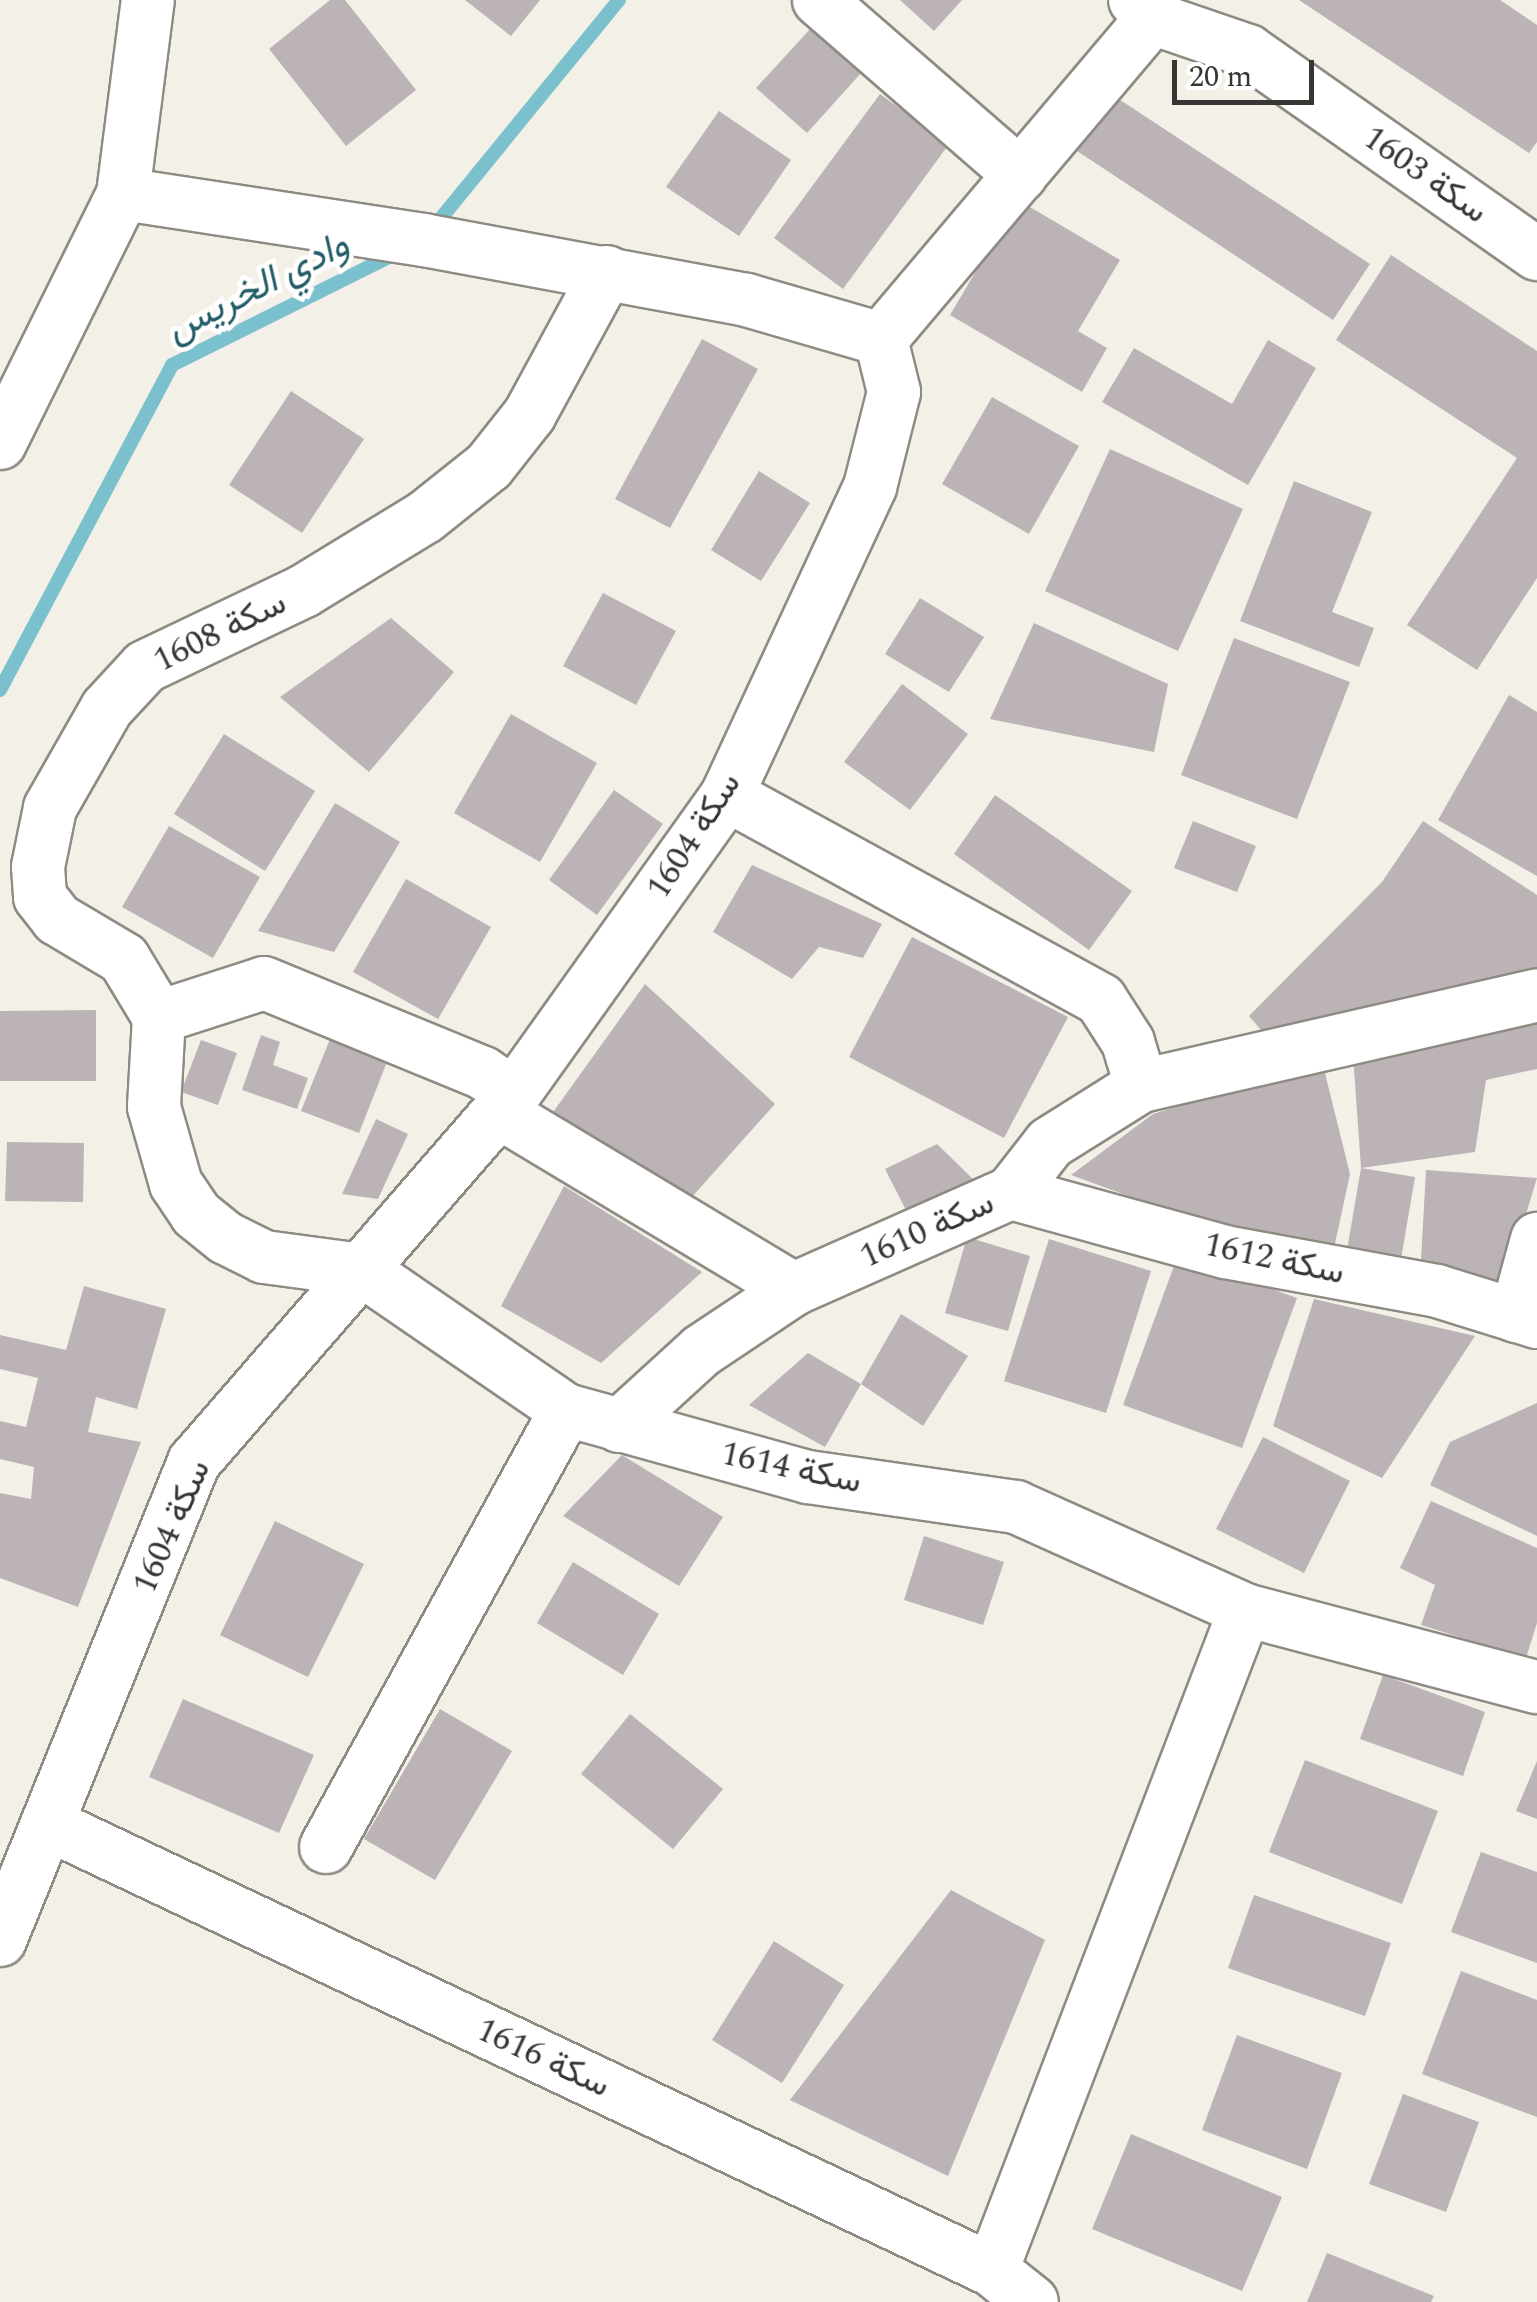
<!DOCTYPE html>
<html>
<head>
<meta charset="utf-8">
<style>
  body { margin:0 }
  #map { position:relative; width:1537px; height:2302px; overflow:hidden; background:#f3f0e7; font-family:Spectral,Vazirmatn,serif }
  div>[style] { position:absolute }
  .stream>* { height:14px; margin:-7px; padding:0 7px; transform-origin:7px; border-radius:7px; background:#7bc0cd }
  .building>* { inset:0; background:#bcb3b7 }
  .roads { filter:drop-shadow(2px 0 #8e8b83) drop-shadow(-2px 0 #8e8b83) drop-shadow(0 2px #8e8b83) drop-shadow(0 -2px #8e8b83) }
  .minor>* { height:52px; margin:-26px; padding:0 26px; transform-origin:26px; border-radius:26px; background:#fff }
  span { translate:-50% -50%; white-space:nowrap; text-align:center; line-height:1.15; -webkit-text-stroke:9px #fff; paint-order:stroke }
  .street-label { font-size:35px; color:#373632 }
  .water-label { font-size:38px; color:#245d67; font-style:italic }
  .scale { position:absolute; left:1172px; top:60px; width:142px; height:45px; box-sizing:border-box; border:5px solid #373632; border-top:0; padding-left:12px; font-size:30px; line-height:35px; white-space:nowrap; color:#373632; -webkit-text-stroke:8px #fff; paint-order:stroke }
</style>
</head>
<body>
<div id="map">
  <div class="stream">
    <i style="left:433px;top:228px;width:294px;rotate:-50.8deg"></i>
    <i style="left:0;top:690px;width:368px;rotate:-62.1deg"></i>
    <i style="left:172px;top:365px;width:249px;rotate:-26.5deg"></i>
  </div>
  <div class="building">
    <i style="clip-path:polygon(330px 0,345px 0,416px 90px,346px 146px,269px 49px)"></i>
    <i style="clip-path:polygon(465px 0,540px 0,511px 36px)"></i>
    <i style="clip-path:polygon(900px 0,962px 0,934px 31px)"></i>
    <i style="clip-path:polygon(1299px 0,1500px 0,1537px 25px,1537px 142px,1529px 153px)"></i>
    <i style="clip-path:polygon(812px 27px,862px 72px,807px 133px,756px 88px)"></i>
    <i style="clip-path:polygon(1105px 90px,1370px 264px,1333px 320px,1068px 145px)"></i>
    <i style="clip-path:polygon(880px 94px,949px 144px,843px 289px,774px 238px)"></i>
    <i style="clip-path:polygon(719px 111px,791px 160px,739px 236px,666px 187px)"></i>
    <i style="clip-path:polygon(1018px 200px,1120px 260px,1078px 331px,1107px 348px,1082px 392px,950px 315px)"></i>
    <i style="clip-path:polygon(1391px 255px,1537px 351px,1537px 578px,1477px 670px,1407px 625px,1517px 458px,1336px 340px)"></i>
    <i style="clip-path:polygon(702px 339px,758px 369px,670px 528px,615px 499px)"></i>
    <i style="clip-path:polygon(1268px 340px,1316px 368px,1248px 485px,1102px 402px,1134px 348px,1232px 404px)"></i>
    <i style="clip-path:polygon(291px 391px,364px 439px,302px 533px,229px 485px)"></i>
    <i style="clip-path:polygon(992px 397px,1079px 446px,1029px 534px,942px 484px)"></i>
    <i style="clip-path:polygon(1110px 449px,1243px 509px,1178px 651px,1045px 591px)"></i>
    <i style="clip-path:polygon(759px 471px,810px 503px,761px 581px,711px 550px)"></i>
    <i style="clip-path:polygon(1294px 481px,1372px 512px,1332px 612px,1374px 628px,1359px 667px,1240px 621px)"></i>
    <i style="clip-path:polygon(603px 593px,676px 631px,636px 705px,563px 666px)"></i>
    <i style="clip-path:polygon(920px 598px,984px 637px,949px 692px,885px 654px)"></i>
    <i style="clip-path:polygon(391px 618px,454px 672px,369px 772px,280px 697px)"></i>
    <i style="clip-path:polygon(1034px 623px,1168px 684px,1154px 752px,990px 719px)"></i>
    <i style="clip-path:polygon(1234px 638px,1350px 682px,1297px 819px,1181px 775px)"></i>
    <i style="clip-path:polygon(902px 684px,968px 734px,910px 810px,844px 762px)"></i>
    <i style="clip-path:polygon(1509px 695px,1537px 712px,1537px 876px,1438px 820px)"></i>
    <i style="clip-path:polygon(511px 714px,597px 763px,540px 862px,454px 813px)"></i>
    <i style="clip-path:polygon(224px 734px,315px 791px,265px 871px,174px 814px)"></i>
    <i style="clip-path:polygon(614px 790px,663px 824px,597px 915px,549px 880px)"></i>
    <i style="clip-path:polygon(995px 795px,1132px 891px,1089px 950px,954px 854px)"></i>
    <i style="clip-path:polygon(335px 803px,400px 842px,334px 952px,258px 931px)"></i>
    <i style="clip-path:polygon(1193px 821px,1256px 846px,1237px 892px,1174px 868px)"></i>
    <i style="clip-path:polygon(1423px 821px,1537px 895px,1537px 976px,1272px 1043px,1249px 1016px,1382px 882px)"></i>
    <i style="clip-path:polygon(169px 826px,260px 877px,213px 958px,122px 907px)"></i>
    <i style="clip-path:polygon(752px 865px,882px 924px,863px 958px,819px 947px,792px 979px,713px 932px)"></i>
    <i style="clip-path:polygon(406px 879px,491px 927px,438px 1019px,353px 972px)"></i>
    <i style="clip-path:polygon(912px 937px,1068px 1017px,1004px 1138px,849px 1057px)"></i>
    <i style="clip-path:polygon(645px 984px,775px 1104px,691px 1198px,551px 1115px)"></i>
    <i style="clip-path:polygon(96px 1010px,96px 1081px,0 1081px,0 1011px)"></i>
    <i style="clip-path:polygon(1537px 1023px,1537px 1069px,1486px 1080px,1475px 1152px,1361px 1168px,1353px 1055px)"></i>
    <i style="clip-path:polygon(261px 1035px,280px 1042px,273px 1065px,308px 1078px,297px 1109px,242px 1090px)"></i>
    <i style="clip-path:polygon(330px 1039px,387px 1062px,359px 1133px,301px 1111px)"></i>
    <i style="clip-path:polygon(201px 1040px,237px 1053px,218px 1105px,181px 1092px)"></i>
    <i style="clip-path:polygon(1322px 1061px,1350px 1174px,1333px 1253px,1216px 1228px,1071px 1175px,1153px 1114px)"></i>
    <i style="clip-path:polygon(376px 1119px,408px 1134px,378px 1199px,342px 1194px)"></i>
    <i style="clip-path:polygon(7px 1142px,84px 1143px,83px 1202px,5px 1201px)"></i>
    <i style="clip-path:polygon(937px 1144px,975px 1181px,908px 1214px,885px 1169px)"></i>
    <i style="clip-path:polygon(1361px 1168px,1415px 1177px,1401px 1259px,1347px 1250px)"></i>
    <i style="clip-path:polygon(1426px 1170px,1537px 1178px,1505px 1283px,1421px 1260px)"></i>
    <i style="clip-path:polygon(564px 1186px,702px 1272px,601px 1363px,501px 1306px)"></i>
    <i style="clip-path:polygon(967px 1237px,1030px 1256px,1008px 1331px,945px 1313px)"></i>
    <i style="clip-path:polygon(1049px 1239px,1151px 1271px,1106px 1413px,1004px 1381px)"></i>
    <i style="clip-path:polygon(1178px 1255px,1297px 1298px,1242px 1448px,1123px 1405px)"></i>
    <i style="clip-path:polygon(84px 1286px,166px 1309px,137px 1409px,96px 1397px,88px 1432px,141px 1442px,78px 1607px,0 1578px,0 1493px,31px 1499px,34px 1467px,0 1459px,0 1421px,26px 1427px,38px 1378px,0 1369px,0 1335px,66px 1350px)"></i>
    <i style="clip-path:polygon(1314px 1299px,1475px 1336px,1382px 1478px,1273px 1426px)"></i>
    <i style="clip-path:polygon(901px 1314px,968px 1356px,923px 1426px,861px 1384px)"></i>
    <i style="clip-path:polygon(808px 1353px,861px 1384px,825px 1447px,749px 1405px)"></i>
    <i style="clip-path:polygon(1537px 1403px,1537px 1536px,1430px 1485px,1450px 1442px)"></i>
    <i style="clip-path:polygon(1263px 1437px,1350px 1481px,1304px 1573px,1216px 1529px)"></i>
    <i style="clip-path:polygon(622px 1455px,723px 1517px,679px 1586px,563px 1516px)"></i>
    <i style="clip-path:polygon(1431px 1501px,1537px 1548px,1537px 1623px,1526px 1658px,1421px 1625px,1435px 1585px,1400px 1568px)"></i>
    <i style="clip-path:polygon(275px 1521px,364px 1564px,308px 1677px,220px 1635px)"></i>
    <i style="clip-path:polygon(924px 1536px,1004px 1562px,983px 1625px,904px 1600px)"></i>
    <i style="clip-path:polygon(573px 1562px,659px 1614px,623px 1675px,537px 1623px)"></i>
    <i style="clip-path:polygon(1383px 1675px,1485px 1712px,1463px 1776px,1360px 1739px)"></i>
    <i style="clip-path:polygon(183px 1699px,314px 1755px,279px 1833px,149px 1777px)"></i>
    <i style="clip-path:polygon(440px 1709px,512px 1751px,435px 1880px,364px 1839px)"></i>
    <i style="clip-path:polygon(630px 1714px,723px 1789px,673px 1849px,581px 1774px)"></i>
    <i style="clip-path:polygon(1305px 1760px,1438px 1811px,1402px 1904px,1269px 1852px)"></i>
    <i style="clip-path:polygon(1537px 1761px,1537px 1819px,1516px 1811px)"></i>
    <i style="clip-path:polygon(1481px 1852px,1537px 1872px,1537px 1963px,1451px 1932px)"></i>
    <i style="clip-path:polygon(951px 1890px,1045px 1940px,948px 2176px,790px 2100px)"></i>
    <i style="clip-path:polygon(1254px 1895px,1391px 1943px,1365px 2016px,1228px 1968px)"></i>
    <i style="clip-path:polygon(774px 1941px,844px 1985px,782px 2083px,712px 2040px)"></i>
    <i style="clip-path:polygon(1461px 1971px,1537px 2000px,1537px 2117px,1422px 2074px)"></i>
    <i style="clip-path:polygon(1237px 2035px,1342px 2073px,1307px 2169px,1202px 2130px)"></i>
    <i style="clip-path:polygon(1403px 2094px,1479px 2122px,1446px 2212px,1369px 2184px)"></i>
    <i style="clip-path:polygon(1131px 2134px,1282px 2197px,1242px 2291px,1092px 2229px)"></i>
    <i style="clip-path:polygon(1327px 2253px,1434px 2296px,1431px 2302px,1307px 2302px)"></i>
  </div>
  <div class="roads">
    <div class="minor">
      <i style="left:819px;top:0;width:267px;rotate:41deg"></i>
      <i style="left:1135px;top:0;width:25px;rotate:47deg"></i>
      <i style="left:1152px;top:18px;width:102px;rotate:19deg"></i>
      <i style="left:1248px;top:51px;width:353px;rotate:35.1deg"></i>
      <i style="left:607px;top:272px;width:162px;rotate:118.5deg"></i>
      <i style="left:530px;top:414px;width:66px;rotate:128.3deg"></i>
      <i style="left:489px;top:466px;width:82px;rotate:141.4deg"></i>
      <i style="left:425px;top:517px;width:142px;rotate:148.6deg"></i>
      <i style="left:304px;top:591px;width:176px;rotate:154.5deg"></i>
      <i style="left:145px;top:667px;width:56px;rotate:132.8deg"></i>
      <i style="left:107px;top:708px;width:115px;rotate:119.7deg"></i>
      <i style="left:50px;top:808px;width:60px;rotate:101.5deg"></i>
      <i style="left:38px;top:867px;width:30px;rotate:86deg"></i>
      <i style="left:40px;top:897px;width:28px;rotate:52deg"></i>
      <i style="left:57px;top:919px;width:78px;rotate:30.8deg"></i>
      <i style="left:124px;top:959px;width:68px;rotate:58.9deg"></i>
      <i style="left:159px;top:1017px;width:90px;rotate:93.2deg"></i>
      <i style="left:154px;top:1107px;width:80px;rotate:74.1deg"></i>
      <i style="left:176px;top:1184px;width:36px;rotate:56deg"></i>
      <i style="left:196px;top:1214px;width:38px;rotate:39deg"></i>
      <i style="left:226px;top:1238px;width:42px;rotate:26.6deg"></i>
      <i style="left:264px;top:1257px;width:99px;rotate:7.6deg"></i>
      <i style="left:362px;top:1270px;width:247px;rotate:34.5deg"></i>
      <i style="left:566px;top:1410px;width:251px;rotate:15.5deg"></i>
      <i style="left:808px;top:1477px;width:210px;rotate:8.2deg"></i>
      <i style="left:1016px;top:1507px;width:251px;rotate:24.2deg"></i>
      <i style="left:1245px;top:1610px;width:302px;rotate:14.8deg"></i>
      <i style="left:881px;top:339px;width:420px;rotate:-49.8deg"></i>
      <i style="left:0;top:443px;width:278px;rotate:-63.7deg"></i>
      <i style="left:123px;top:194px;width:196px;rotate:-82.7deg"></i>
      <i style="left:727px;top:795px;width:426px;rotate:28.7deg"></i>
      <i style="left:1101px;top:1000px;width:50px;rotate:57.3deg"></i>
      <i style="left:1128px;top:1042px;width:46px;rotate:73.5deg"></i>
      <i style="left:159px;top:1017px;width:110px;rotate:-17.9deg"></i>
      <i style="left:264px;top:983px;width:237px;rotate:22.3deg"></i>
      <i style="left:483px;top:1073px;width:37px;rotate:34deg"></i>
      <i style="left:499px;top:1112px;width:344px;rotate:31deg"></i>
      <i style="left:1011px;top:1193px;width:222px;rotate:15.4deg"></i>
      <i style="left:1225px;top:1252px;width:216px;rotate:10.4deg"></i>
      <i style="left:1437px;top:1291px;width:105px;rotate:17.2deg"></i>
      <i style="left:1516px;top:1316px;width:80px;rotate:-74.7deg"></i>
      <i style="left:619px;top:1426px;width:111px;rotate:-42.4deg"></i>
      <i style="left:701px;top:1351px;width:112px;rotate:-33.7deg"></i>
      <i style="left:794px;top:1289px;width:237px;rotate:-23.9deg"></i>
      <i style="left:1011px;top:1193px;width:63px;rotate:-52deg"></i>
      <i style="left:1050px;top:1143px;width:107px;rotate:-32.1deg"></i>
      <i style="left:1141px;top:1086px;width:406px;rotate:-12.9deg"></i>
      <i style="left:48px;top:1824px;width:1044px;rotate:25.29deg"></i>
      <i style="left:992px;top:2270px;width:51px;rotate:38.7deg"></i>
      <i style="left:326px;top:1847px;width:499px;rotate:-61.2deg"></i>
      <i style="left:0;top:1940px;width:516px;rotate:-67.91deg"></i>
      <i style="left:194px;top:1462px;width:488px;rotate:-49deg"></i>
      <i style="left:514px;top:1094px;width:367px;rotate:-54.5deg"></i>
      <i style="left:727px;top:795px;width:340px;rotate:-65.1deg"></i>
      <i style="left:870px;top:487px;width:98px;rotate:-75.8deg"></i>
      <i style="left:894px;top:392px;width:55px;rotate:-103.8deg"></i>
      <i style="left:881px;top:339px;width:140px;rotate:-163.8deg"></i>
      <i style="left:747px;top:300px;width:329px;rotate:-169.5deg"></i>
      <i style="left:424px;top:240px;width:304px;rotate:-171.3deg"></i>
      <i style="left:992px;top:2270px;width:707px;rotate:-69.03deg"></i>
    </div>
  </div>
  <div class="street-label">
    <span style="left:1425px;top:175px;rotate:35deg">سكة 1603</span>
    <span style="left:220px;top:632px;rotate:-26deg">سكة 1608</span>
    <span style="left:694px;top:836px;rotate:-57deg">سكة 1604</span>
    <span style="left:927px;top:1230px;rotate:-24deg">سكة 1610</span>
    <span style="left:1274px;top:1259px;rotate:12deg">سكة 1612</span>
    <span style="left:791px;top:1468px;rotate:12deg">سكة 1614</span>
    <span style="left:172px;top:1527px;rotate:-66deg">سكة 1604</span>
    <span style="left:543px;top:2058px;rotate:25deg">سكة 1616</span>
  </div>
  <div class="water-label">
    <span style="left:258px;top:288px;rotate:-27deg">وادي الخريس</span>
  </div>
  <div class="scale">20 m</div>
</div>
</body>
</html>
